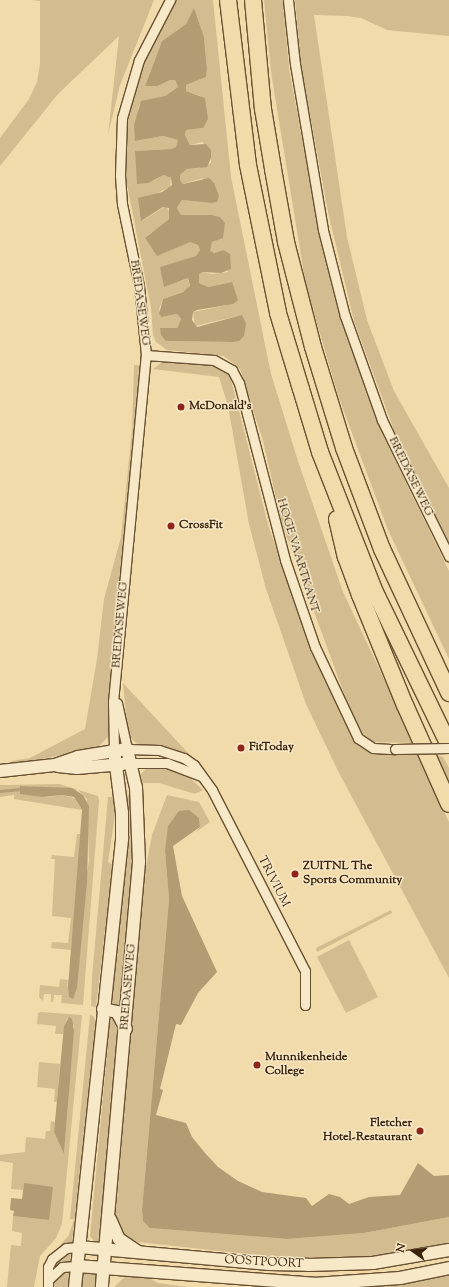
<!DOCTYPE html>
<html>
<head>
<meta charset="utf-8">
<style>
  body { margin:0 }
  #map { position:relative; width:449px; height:1287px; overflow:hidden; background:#f2dbaa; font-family:"Sorts Mill Goudy",serif }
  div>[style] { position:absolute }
  .green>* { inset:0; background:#d3bc8f }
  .water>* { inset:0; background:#b39c74 }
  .stream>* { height:3px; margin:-1.5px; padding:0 1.5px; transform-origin:1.5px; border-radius:1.5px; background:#b39c74 }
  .roads { filter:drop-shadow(1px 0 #685132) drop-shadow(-1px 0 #685132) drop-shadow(0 1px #685132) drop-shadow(0 -1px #685132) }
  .street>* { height:9px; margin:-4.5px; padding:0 4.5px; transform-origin:4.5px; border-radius:4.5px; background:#f7e8c8 }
  .secondary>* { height:12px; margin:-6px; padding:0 6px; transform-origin:6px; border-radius:6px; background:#f7e8c8 }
  .highway>* { height:16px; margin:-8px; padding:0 8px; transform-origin:8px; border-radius:8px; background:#f2dbaa }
  .bridges { filter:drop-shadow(1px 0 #685132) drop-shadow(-1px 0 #685132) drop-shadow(0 1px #685132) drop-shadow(0 -1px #685132) }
  .street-bridge>* { height:9px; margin:-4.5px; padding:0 4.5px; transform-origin:4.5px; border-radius:4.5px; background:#f7e8c8 }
  .dots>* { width:11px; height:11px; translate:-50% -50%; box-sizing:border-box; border:2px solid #f7e8c8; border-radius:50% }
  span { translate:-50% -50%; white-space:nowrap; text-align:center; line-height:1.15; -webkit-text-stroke:3px #f7e8c8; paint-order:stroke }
  .street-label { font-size:12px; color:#3a230a }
  .poi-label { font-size:12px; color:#3a230a; font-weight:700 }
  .left { translate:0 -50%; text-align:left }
  .right { translate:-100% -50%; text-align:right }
  .north { position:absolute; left:393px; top:1231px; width:40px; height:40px; -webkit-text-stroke:3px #f7e8c8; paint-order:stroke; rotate:284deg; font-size:11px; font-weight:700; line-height:16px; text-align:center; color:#3a230a }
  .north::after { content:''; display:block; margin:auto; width:14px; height:18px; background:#3a230a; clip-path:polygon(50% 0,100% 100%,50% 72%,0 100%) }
</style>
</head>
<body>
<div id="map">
  <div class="green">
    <i style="clip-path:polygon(31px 0,154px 0,120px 85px,108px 135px,119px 36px,58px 94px,0 166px,0 138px,29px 99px,37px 82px,40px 64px,40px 1px)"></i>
    <i style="clip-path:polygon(evenodd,175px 0,213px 0,231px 177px,271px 374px,298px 461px,343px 592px,414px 743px,373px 742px,362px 733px,354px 721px,282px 524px,263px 441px,240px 369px,224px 356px,167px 350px,156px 342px,153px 335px,151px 308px,124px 169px,126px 120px,138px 68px,175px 0,194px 9px,204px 37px,207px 69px,206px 77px,186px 85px,186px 91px,201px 96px,203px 128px,186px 130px,185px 135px,190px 145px,202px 142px,211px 150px,211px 163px,199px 168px,187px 169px,180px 175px,180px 180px,183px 184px,203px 178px,211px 203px,182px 200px,177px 208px,181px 215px,211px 215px,210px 251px,213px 253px,223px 250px,228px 272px,212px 274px,203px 272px,199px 274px,199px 283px,208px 287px,232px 282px,227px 305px,193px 312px,195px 326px,242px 315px,239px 341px,233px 342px,166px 341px,163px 328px,177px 328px,181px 319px,177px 314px,162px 317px,159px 309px,163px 299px,190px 289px,188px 278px,181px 281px,182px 261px,196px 256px,200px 250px,198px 245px,190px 242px,153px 250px,145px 238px,169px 219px,170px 213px,166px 206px,142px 221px,155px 194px,170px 187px,171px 178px,164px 175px,153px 181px,135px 151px,171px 149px,176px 147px,178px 140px,163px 136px,135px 141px,139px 105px,165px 96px,178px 87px,175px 80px,170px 80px,158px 86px,145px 86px,162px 41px,186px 24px,194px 9px)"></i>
    <i style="clip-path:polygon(264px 0,283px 0,289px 68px,316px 215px,343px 324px,383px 435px,449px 571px,449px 659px,388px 530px,339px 398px,306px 286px,271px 72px)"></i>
    <i style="clip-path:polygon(295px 0,449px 0,449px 36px,387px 30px,361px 18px,347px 16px,314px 15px,347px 237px,367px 320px,394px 391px,449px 488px,449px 544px,394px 430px,354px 321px,328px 212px,301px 66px)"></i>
    <i style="clip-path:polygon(164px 361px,210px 363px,219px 365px,230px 376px,269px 528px,314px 650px,351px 734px,359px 745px,371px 752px,418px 755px,449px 822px,449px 978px,338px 771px,306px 704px,266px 589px,249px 524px,228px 406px,219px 377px,153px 369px)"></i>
    <i style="clip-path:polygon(134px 365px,141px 366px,108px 737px,94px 751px,66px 754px,18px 764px,11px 761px,30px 758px,85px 729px,97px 659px,104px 599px,121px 537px,132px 430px)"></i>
    <i style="clip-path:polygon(123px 683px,189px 754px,158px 745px,137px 744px,128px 735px)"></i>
    <i style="clip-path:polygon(435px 755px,443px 757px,449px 768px,449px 788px)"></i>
    <i style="clip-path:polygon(157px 766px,190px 778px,203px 790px,195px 794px,159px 783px,142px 783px,141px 774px,146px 769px)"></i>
    <i style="clip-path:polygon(59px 784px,98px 796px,99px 801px,83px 1005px,61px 1003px,62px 995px,54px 995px,53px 1002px,51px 1002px,51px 994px,44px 994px,43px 1001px,39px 997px,40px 985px,59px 987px,60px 979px,68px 980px,67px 991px,89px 861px,87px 799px,78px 790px,20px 786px,21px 794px,47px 797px,62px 795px,74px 798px,82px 810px,14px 799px,14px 795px,0 797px,0 785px)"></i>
    <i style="clip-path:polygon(131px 794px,133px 860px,122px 974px,120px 1034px,102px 1232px,99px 1241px,94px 1241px,90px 1236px,126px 850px,123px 796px)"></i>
    <i style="clip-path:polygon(167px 795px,199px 802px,210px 822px,196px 832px,200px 827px,199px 818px,165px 851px,169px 899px,142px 1210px,143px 1221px,151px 1228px,287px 1239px,364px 1233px,449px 1217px,449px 1245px,396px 1256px,330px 1258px,264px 1256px,138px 1242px,123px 1234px,116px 1222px,116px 1210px,141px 893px,152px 835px)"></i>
    <i style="clip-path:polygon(108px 797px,113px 797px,116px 808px,108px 862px,113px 865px,96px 1007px,91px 1006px,92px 977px)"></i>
    <i style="clip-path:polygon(77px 834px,80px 834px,79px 864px,71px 950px,51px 948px,52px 942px,68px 943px,71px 918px,52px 916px,55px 859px,51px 859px,52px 855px,74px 857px)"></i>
    <i style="clip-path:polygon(391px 910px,392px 913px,317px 952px,316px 948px)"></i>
    <i style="clip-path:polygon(349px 940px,378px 997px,346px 1013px,317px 957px)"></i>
    <i style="clip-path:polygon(41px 1012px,82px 1015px,62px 1224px,56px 1238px,40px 1256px,34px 1287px,7px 1287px,11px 1245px,21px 1246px,22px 1233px,12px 1231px,13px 1216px,49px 1220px,24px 1184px,23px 1190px,11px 1189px,13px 1163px,0 1161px,0 1155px,25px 1152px,26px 1137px,45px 1139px,46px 1131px,50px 1131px,51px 1121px,55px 1122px,54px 1132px,64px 1154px,74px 1026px,67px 1018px,63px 1034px,55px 1034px,56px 1026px,37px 1024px,38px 1013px)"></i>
    <i style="clip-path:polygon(90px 1015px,93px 1016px,96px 1021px,72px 1243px,52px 1255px,69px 1235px,74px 1219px,70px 1219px)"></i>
    <i style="clip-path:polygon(39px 1062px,60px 1064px,57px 1102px,54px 1102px,55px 1089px,37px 1087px)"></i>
    <i style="clip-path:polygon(68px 1253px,71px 1253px,70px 1262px,53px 1271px,58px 1259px)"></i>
    <i style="clip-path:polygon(71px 1269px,69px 1287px,53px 1287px,60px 1272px)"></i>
    <i style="clip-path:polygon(83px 1272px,97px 1273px,97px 1287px,80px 1287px)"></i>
    <i style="clip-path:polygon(449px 1275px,449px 1287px,363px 1287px,424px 1280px)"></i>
    <i style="clip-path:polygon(126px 1276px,145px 1276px,158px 1283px,188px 1287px,114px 1287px)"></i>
  </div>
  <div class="water">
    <i style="clip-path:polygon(194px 8px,204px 37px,207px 69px,206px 77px,186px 85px,186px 91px,205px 98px,208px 119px,203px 128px,186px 130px,185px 135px,190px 145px,206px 144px,211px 150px,211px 158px,207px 167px,187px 169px,180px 175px,180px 180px,183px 184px,209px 178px,214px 183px,219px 196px,217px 202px,211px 203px,182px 200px,177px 208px,181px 215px,211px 215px,220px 217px,225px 223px,223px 238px,212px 242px,210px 251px,214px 253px,223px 250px,230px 254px,231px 269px,221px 273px,203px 272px,199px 274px,199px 283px,208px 287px,232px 282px,238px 300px,233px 304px,197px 310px,193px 312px,192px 320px,197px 327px,242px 315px,246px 323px,244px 336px,239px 341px,233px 342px,166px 341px,161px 335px,160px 328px,177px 328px,181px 319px,177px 314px,162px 317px,159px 314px,163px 299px,183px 292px,190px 286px,188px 278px,164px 287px,160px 267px,196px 256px,200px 250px,198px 245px,190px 242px,157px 256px,145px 238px,169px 219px,169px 208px,163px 207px,141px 221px,138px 198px,162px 192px,172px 185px,171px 178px,164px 175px,148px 183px,137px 184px,135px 151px,171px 149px,176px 147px,178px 140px,163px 136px,135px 141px,134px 125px,141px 101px,165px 96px,178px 87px,175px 80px,170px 80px,158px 86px,145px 86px,162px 41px,186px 24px)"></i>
    <i style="clip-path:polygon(20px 786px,72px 788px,83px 795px,89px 806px,87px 882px,77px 988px,73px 999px,69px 997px,68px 987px,82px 810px,74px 797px,62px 795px,42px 797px,20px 794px)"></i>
    <i style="clip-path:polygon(189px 810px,199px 818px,200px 827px,173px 846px,182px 896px,217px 972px,198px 993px,181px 1025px,176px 1024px,160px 1089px,163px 1090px,156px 1115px,186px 1123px,192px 1137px,205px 1153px,218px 1167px,238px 1181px,262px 1192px,306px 1198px,312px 1206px,329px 1194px,340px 1197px,349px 1204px,369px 1197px,400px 1195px,418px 1163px,434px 1176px,449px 1175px,449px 1217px,364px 1233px,287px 1239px,150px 1228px,143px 1221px,142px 1210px,169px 899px,165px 851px,168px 826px,179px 811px)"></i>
    <i style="clip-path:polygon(69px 1017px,72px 1019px,74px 1031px,64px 1154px,54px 1132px,64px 1026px)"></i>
    <i style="clip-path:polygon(24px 1183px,53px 1187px,49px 1220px,13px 1216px,14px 1211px,10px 1210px,11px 1198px,22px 1199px)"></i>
  </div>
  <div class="stream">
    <i style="left:0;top:791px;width:20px;rotate:-6deg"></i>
  </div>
  <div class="roads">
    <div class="street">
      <i style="left:288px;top:0;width:64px;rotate:83.8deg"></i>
      <i style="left:295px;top:64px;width:168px;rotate:80.4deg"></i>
      <i style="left:323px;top:230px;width:89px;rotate:75.7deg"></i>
      <i style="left:345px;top:316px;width:110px;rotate:70.4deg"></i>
      <i style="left:382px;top:420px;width:152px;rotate:63.8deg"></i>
      <i style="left:146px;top:355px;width:68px;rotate:4.2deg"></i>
      <i style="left:214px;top:360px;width:21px;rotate:29deg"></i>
      <i style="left:232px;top:370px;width:15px;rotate:62deg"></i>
      <i style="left:239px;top:383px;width:183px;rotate:75.4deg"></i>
      <i style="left:285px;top:560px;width:92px;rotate:71deg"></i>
      <i style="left:315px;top:647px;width:101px;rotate:64.7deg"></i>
      <i style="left:358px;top:738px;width:18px;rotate:34deg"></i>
      <i style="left:373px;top:748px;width:22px;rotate:3deg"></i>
      <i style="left:117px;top:703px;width:47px;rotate:77.7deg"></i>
      <i style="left:127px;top:749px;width:32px;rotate:2deg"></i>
      <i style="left:159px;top:750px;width:26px;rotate:18deg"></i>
      <i style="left:184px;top:758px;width:12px;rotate:35deg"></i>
      <i style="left:194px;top:765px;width:31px;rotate:54deg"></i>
      <i style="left:212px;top:790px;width:203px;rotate:62.8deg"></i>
      <i style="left:305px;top:971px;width:34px;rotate:90deg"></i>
      <i style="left:114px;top:750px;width:48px;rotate:-91.2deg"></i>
      <i style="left:113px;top:702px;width:349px;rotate:-84.6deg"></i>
      <i style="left:146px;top:355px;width:69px;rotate:-95.8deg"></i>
      <i style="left:139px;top:286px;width:84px;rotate:-101.7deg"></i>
      <i style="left:122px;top:204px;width:29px;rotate:-94deg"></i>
      <i style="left:120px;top:175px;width:57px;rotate:-88deg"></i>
      <i style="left:122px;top:118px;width:60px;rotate:-73.7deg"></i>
      <i style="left:139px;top:60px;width:68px;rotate:-62.7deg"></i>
      <i style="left:131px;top:763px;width:36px"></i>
      <i style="left:167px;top:763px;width:36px;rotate:21deg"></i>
      <i style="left:48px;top:1280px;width:19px;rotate:-43deg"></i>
      <i style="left:62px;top:1267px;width:15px;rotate:-4deg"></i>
      <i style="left:48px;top:1287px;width:20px;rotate:-90deg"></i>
      <i style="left:48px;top:1267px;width:9px;rotate:-63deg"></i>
      <i style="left:52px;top:1259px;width:18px;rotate:-38deg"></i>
      <i style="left:66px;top:1248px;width:13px;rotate:-4deg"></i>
    </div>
    <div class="secondary">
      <i style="left:58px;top:766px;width:19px;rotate:6deg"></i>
      <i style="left:77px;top:768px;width:46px;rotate:-5deg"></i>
      <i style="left:0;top:771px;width:55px;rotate:-6.2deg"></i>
      <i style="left:55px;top:765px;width:24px;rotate:-19deg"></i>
      <i style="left:78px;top:757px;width:50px;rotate:-9.3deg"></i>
      <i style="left:127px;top:749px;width:39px;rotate:77deg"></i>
      <i style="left:136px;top:787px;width:75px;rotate:87.7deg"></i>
      <i style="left:139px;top:862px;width:427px;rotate:95deg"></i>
      <i style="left:103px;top:1009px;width:14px;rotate:12deg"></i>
      <i style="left:117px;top:1012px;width:19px;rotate:62deg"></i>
      <i style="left:110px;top:1219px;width:22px;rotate:66deg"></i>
      <i style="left:119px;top:1239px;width:22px;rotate:34deg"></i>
      <i style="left:79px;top:1247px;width:191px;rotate:5.1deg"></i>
      <i style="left:269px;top:1264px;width:39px;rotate:1deg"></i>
      <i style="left:308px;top:1265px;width:65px;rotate:-1.8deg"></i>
      <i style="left:373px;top:1263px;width:77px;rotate:-9.7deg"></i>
      <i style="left:77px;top:1266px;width:238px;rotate:4.3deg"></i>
      <i style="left:314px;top:1284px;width:86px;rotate:-4deg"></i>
      <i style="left:400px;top:1278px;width:50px;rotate:-11.5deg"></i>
      <i style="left:75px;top:1287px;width:452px;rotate:-84deg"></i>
      <i style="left:122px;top:837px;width:24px;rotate:-90deg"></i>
      <i style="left:122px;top:813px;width:64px;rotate:-97.2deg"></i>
    </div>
    <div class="highway">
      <i style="left:228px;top:0;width:166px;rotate:83.1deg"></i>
      <i style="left:248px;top:165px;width:151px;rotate:78.5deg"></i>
      <i style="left:278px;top:313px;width:79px;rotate:73.2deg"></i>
      <i style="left:301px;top:389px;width:66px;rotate:73.2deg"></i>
      <i style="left:320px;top:452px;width:150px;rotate:68.6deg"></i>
      <i style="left:375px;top:592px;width:170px;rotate:64.2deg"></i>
      <i style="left:253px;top:0;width:109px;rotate:84.8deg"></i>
      <i style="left:263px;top:109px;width:61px;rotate:80.5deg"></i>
      <i style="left:273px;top:169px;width:74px;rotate:79.9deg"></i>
      <i style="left:286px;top:242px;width:108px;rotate:75.6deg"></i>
      <i style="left:313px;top:347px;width:106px;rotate:72.9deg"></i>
      <i style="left:344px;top:448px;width:108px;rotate:69.4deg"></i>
      <i style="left:382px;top:549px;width:159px;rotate:65deg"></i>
      <i style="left:337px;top:519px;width:39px;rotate:77deg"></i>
      <i style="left:346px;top:557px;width:40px;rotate:69.8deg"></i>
      <i style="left:360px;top:595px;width:119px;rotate:67.8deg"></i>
      <i style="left:405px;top:705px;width:108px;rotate:66deg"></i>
    </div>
  </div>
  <div class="bridges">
    <div class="street-bridge">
      <i style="left:395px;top:749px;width:54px;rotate:-1.1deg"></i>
    </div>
  </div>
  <div class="dots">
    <i style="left:181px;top:407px;background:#8f2418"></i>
    <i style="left:171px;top:526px;background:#8f2418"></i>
    <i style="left:241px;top:748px;background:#8f2418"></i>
    <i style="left:295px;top:874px;background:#8f2418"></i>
    <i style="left:257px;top:1065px;background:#8f2418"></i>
    <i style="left:420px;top:1131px;background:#8f2418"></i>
  </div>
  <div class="street-label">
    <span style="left:139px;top:303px;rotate:82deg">BREDASEWEG</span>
    <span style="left:410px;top:477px;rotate:64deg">BREDASEWEG</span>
    <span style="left:297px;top:556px;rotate:73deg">HOGE VAARTKANT</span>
    <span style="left:121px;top:625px;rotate:-85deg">BREDASEWEG</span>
    <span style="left:273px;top:882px;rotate:63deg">TRIVIUM</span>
    <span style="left:129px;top:987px;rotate:-85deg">BREDASEWEG</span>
    <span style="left:264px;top:1263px;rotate:3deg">OOSTPOORT</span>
  </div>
  <div class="poi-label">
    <span class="left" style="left:189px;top:407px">McDonald's</span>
    <span class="left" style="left:179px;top:526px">CrossFit</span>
    <span class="left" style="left:249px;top:748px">FitToday</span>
    <span class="left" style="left:303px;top:874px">ZUITNL The<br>Sports Community</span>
    <span class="left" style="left:265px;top:1065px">Munnikenheide<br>College</span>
    <span class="right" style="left:412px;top:1131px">Fletcher<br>Hotel-Restaurant</span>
  </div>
  <div class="north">N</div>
</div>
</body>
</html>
